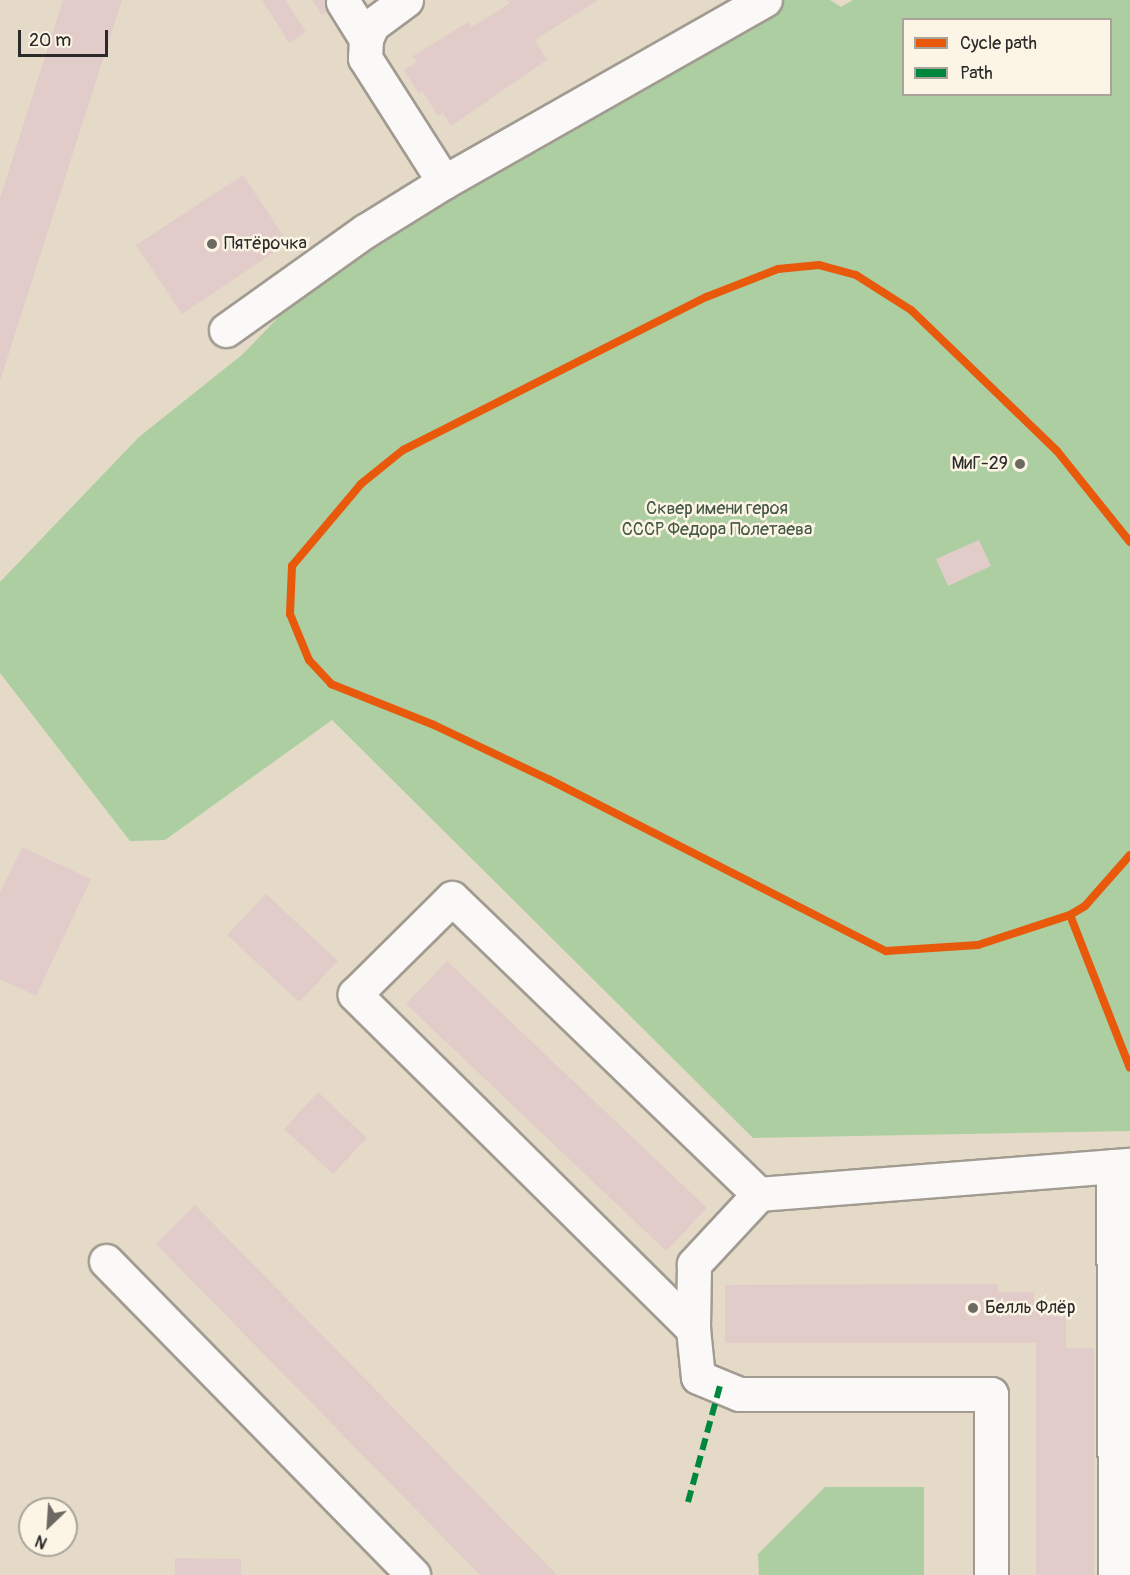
<!DOCTYPE html>
<html>
<head>
<meta charset="utf-8">
<style>
  body { margin:0 }
  #map { position:relative; width:1130px; height:1575px; overflow:hidden; background:#e5dac8; font-family:Pangolin,sans-serif }
  div>[style] { position:absolute }
  .green>* { inset:0; background:#accea1 }
  .building>* { inset:0; background:#e1ccc9 }
  .roads { filter:drop-shadow(2px 0 #a19b91) drop-shadow(-2px 0 #a19b91) drop-shadow(0 2px #a19b91) drop-shadow(0 -2px #a19b91) }
  .minor>* { height:33px; margin:-16.5px; padding:0 16.5px; transform-origin:16.5px; border-radius:16.5px; background:#fbf9f7 }
  .quiet>* { height:6px; margin-top:-3px; transform-origin:0; background:repeating-linear-gradient(90deg,#00873e 0 12px,transparent 0 18px) }
  .cycleway>* { height:8px; margin:-4px; padding:0 4px; transform-origin:4px; border-radius:4px; background:#e8590c }
  .dots>* { width:16px; height:16px; translate:-50% -50%; box-sizing:border-box; border:3px solid #fcf5e5; border-radius:50% }
  span { translate:-50% -50%; white-space:nowrap; text-align:center; line-height:1.15; -webkit-text-stroke:5px #fcf5e5; paint-order:stroke }
  .poi-label { font-size:18px; color:#2b2b2b }
  .left { translate:0 -50%; text-align:left }
  .right { translate:-100% -50%; text-align:right }
  .park-label { font-size:18px; color:#445945 }
  .legend { position:absolute; left:902px; top:18px; width:210px; height:78px; box-sizing:border-box; background:#fcf5e5; border:2px solid #a8a49b; margin:0; padding:8px 10px; list-style:none; font-size:18px; color:#2b2b2b }
  .legend li { display:flex; align-items:center; gap:12px; height:30px }
  .legend b { width:30px; border:2px solid #a8a49b }
  .north { position:absolute; left:18px; top:1497px; width:60px; height:60px; box-sizing:border-box; background:#fcf5e5; border:2px solid #a8a49b; border-radius:50%; rotate:205deg; font-size:16px; font-weight:700; line-height:24px; text-align:center; color:#2b2b2b }
  .north::after { content:''; display:block; margin:auto; width:21px; height:27px; background:#6c6862; clip-path:polygon(50% 0,100% 100%,50% 72%,0 100%) }
  .scale { position:absolute; left:18px; top:30px; width:90px; height:27px; box-sizing:border-box; border:3px solid #2b2b2b; border-top:0; padding-left:8px; font-size:18px; line-height:21px; white-space:nowrap; color:#2b2b2b; -webkit-text-stroke:4px #fcf5e5; paint-order:stroke }
</style>
</head>
<body>
<div id="map">
  <div class="green">
    <i style="clip-path:polygon(evenodd,764px 0,830px 0,841px 7px,853px 0,1130px 0,1130px 1131px,753px 1138px,332px 720px,165px 840px,130px 841px,0 673px,0 582px,139px 437px,243px 354px,298px 297px,764px 0,904px 20px,1110px 20px,1110px 94px,904px 94px,904px 20px)"></i>
    <i style="clip-path:polygon(825px 1487px,924px 1487px,924px 1575px,759px 1575px,758px 1554px)"></i>
  </div>
  <div class="building">
    <i style="clip-path:polygon(63px 0,122px 0,0 381px,0 198px)"></i>
    <i style="clip-path:polygon(262px 0,285px 0,306px 32px,289px 43px)"></i>
    <i style="clip-path:polygon(312px 0,346px 0,322px 15px)"></i>
    <i style="clip-path:polygon(507px 0,598px 0,535px 40px,547px 60px,451px 126px,443px 113px,438px 116px,422px 91px,419px 94px,404px 70px,417px 62px,413px 56px,468px 22px,472px 27px,510px 3px)"></i>
    <i style="clip-path:polygon(243px 175px,288px 243px,182px 314px,136px 245px)"></i>
    <i style="clip-path:polygon(979px 540px,991px 566px,948px 586px,936px 559px)"></i>
    <i style="clip-path:polygon(22px 847px,91px 879px,36px 996px,0 979px,0 893px)"></i>
    <i style="clip-path:polygon(266px 894px,338px 961px,299px 1002px,227px 935px)"></i>
    <i style="clip-path:polygon(447px 961px,707px 1208px,666px 1251px,406px 1004px)"></i>
    <i style="clip-path:polygon(318px 1092px,367px 1138px,333px 1174px,284px 1129px)"></i>
    <i style="clip-path:polygon(195px 1205px,557px 1575px,480px 1575px,192px 1281px,156px 1244px)"></i>
    <i style="clip-path:polygon(998px 1284px,998px 1292px,1034px 1292px,1034px 1310px,1066px 1310px,1066px 1348px,1094px 1348px,1094px 1575px,1036px 1575px,1036px 1343px,725px 1343px,725px 1285px)"></i>
    <i style="clip-path:polygon(175px 1558px,241px 1559px,241px 1575px,175px 1575px)"></i>
  </div>
  <div class="roads">
    <div class="minor">
      <i style="left:406px;top:0;width:42px;rotate:143.7deg"></i>
      <i style="left:372px;top:25px;width:15px;rotate:113deg"></i>
      <i style="left:366px;top:39px;width:19px;rotate:93deg"></i>
      <i style="left:365px;top:58px;width:147px;rotate:57.5deg"></i>
      <i style="left:343px;top:2px;width:44px;rotate:58.1deg"></i>
      <i style="left:226px;top:330px;width:171px;rotate:-35.5deg"></i>
      <i style="left:365px;top:231px;width:93px;rotate:-31.8deg"></i>
      <i style="left:444px;top:182px;width:369px;rotate:-29.6deg"></i>
      <i style="left:1113px;top:1166px;width:409px;rotate:89.7deg"></i>
      <i style="left:759px;top:1194px;width:96px;rotate:132.9deg"></i>
      <i style="left:694px;top:1264px;width:65px;rotate:90.9deg"></i>
      <i style="left:693px;top:1329px;width:48px;rotate:84.1deg"></i>
      <i style="left:698px;top:1377px;width:44px;rotate:22.5deg"></i>
      <i style="left:739px;top:1394px;width:252px"></i>
      <i style="left:991px;top:1394px;width:181px;rotate:90deg"></i>
      <i style="left:106px;top:1261px;width:439px;rotate:45.6deg"></i>
      <i style="left:693px;top:1329px;width:476px;rotate:-135.3deg"></i>
      <i style="left:355px;top:994px;width:136px;rotate:-44.7deg"></i>
      <i style="left:452px;top:898px;width:426px;rotate:44deg"></i>
      <i style="left:759px;top:1194px;width:372px;rotate:-4.5deg"></i>
    </div>
  </div>
  <div class="quiet">
    <i style="left:688px;top:1502px;width:120px;rotate:-74.6deg"></i>
  </div>
  <div class="cycleway">
    <i style="left:1130px;top:542px;width:117px;rotate:-128.7deg"></i>
    <i style="left:1057px;top:451px;width:203px;rotate:-136deg"></i>
    <i style="left:911px;top:310px;width:65px;rotate:-147.5deg"></i>
    <i style="left:856px;top:275px;width:38px;rotate:-165deg"></i>
    <i style="left:819px;top:265px;width:41px;rotate:174.4deg"></i>
    <i style="left:778px;top:269px;width:77px;rotate:158.7deg"></i>
    <i style="left:706px;top:297px;width:339px;rotate:153.2deg"></i>
    <i style="left:403px;top:450px;width:54px;rotate:141deg"></i>
    <i style="left:361px;top:484px;width:107px;rotate:130.1deg"></i>
    <i style="left:292px;top:566px;width:48px;rotate:92.4deg"></i>
    <i style="left:290px;top:614px;width:50px;rotate:67.6deg"></i>
    <i style="left:309px;top:660px;width:33px;rotate:47deg"></i>
    <i style="left:331px;top:684px;width:111px;rotate:21.7deg"></i>
    <i style="left:434px;top:725px;width:128px;rotate:25.4deg"></i>
    <i style="left:550px;top:780px;width:377px;rotate:27deg"></i>
    <i style="left:886px;top:951px;width:92px;rotate:-3.7deg"></i>
    <i style="left:978px;top:945px;width:97px;rotate:-18.1deg"></i>
    <i style="left:1070px;top:915px;width:17px;rotate:-31deg"></i>
    <i style="left:1085px;top:906px;width:68px;rotate:-48.6deg"></i>
    <i style="left:1070px;top:915px;width:164px;rotate:68.6deg"></i>
  </div>
  <div class="dots">
    <i style="left:212px;top:244px;background:#6c6862"></i>
    <i style="left:1020px;top:464px;background:#6c6862"></i>
    <i style="left:973px;top:1308px;background:#6c6862"></i>
  </div>
  <div class="poi-label">
    <span class="left" style="left:224px;top:244px">Пятёрочка</span>
    <span class="right" style="left:1008px;top:464px">МиГ-29</span>
    <span class="left" style="left:985px;top:1308px">Белль Флёр</span>
  </div>
  <div class="park-label">
    <span style="left:717px;top:520px">Сквер имени героя<br>СССР Федора Полетаева</span>
  </div>
  <ul class="legend">
  <li><b style="height:8px;background:#e8590c"></b>Cycle path</li>
  <li><b style="height:8px;background:#00873e"></b>Path</li>
  </ul>
  <div class="north">N</div>
  <div class="scale">20 m</div>
</div>
</body>
</html>
